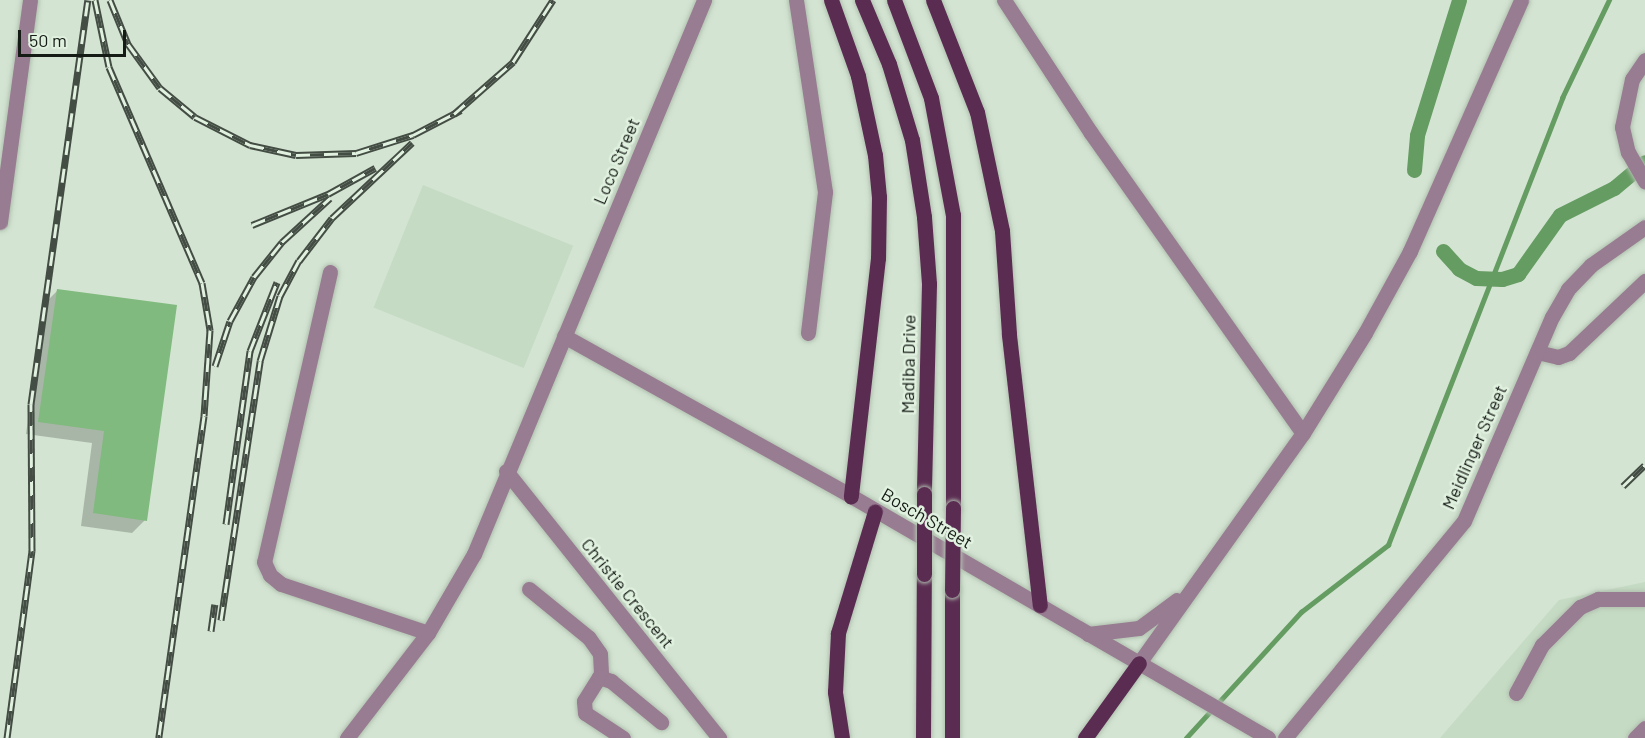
<!DOCTYPE html>
<html>
<head>
<meta charset="utf-8">
<style>
  body { margin:0 }
  #map { position:relative; width:1645px; height:738px; overflow:hidden; background:#d3e4d2; font-family:Barlow,sans-serif }
  div>[style] { position:absolute }
  [style*='--x'] { left:calc(var(--x)*1px); top:calc(var(--y)*1px); width:calc(var(--w)*1px); rotate:calc(var(--a)*1deg) }
  .built>* { inset:0; background:#c5dbc3; transform-origin:0 0 }
  .shadow>* { inset:0; background:#0003 }
  .stream>* { height:4.5px; margin:-2.25px; padding:0 2.25px; transform-origin:2.25px; border-radius:2.25px; background:#659c62 }
  .canal>* { height:15px; margin:-7.5px; padding:0 7.5px; transform-origin:7.5px; border-radius:7.5px; background:#659c62 }
  .building>* { inset:0; background:#81ba7e }
  .roads { filter:drop-shadow(0 0 2px #b1c0b0) drop-shadow(0 0 2px #b1c0b0) }
  .minor>* { height:15px; margin:-7.5px; padding:0 7.5px; transform-origin:7.5px; border-radius:7.5px; background:#987c91 }
  .major>* { height:15px; margin:-7.5px; padding:0 7.5px; transform-origin:7.5px; border-radius:7.5px; background:#5b2c52 }
  .rail>* { height:7px; margin-top:-3.5px; transform-origin:0; background:repeating-linear-gradient(90deg,#e0f1df 0 14px,#444d44 0 28px); box-sizing:border-box; border-block:2px solid #444d44 }
  .bridges { filter:drop-shadow(0 0 2px #b1c0b0) drop-shadow(0 0 2px #b1c0b0) }
  .major-bridge>* { height:15px; margin:-7.5px; padding:0 7.5px; transform-origin:7.5px; border-radius:7.5px; background:#5b2c52 }
  span { translate:-50% -50%; white-space:nowrap; text-align:center; line-height:1.15; -webkit-text-stroke:5px #e0f1df; paint-order:stroke }
  .street-label { font-size:18px; color:#151b15 }
  .scale { position:absolute; left:18px; top:30px; width:108px; height:27px; box-sizing:border-box; border:3px solid #151b15; border-top:0; padding-left:8px; font-size:18px; line-height:21px; white-space:nowrap; color:#151b15; -webkit-text-stroke:4px #e0f1df; paint-order:stroke }
</style>
</head>
<body>
<div id="map">
  <div class="built">
    <i style="left:423px;top:185px;width:162px;height:132px;rotate:22deg"></i>
    <i style="clip-path:polygon(1645px 582px,1645px 738px,1440px 738px,1559px 600px)"></i>
  </div>
  <div class="shadow">
    <i style="clip-path:polygon(57px 291px,145px 520px,132px 533px,81px 526px,92px 443px,26px 434px,44px 304px)"></i>
  </div>
  <div class="stream">
    <i style="--x:1186;--y:738;--w:171;--a:-47.6"></i>
    <i style="--x:1301;--y:612;--w:110;--a:-37.6"></i>
    <i style="--x:1388;--y:545;--w:480;--a:-68.7"></i>
    <i style="--x:1562;--y:98;--w:109;--a:-64.4"></i>
  </div>
  <div class="canal">
    <i style="--x:1414;--y:170;--w:35;--a:-85"></i>
    <i style="--x:1417;--y:135;--w:141;--a:-72.7"></i>
    <i style="--x:1443;--y:251;--w:24;--a:48"></i>
    <i style="--x:1459;--y:269;--w:19;--a:28"></i>
    <i style="--x:1476;--y:278;--w:26;--a:2"></i>
    <i style="--x:1502;--y:279;--w:17;--a:-17"></i>
    <i style="--x:1518;--y:274;--w:72;--a:-54.6"></i>
    <i style="--x:1560;--y:215;--w:60;--a:-26.6"></i>
    <i style="--x:1614;--y:188;--w:40;--a:-40"></i>
  </div>
  <div class="building">
    <i style="clip-path:polygon(57px 289px,177px 305px,147px 521px,93px 513px,104px 431px,38px 422px)"></i>
  </div>
  <div class="roads">
    <div class="minor">
      <i style="--x:796;--y:0;--w:194;--a:81.4"></i>
      <i style="--x:825;--y:192;--w:142;--a:96.9"></i>
      <i style="--x:1004;--y:0;--w:159;--a:56.8"></i>
      <i style="--x:1091;--y:133;--w:367;--a:54.8"></i>
      <i style="--x:1645;--y:60;--w:23;--a:124"></i>
      <i style="--x:1632;--y:79;--w:49;--a:101.8"></i>
      <i style="--x:1622;--y:127;--w:26;--a:77"></i>
      <i style="--x:1628;--y:152;--w:34;--a:60"></i>
      <i style="--x:0;--y:222;--w:224;--a:-82.3"></i>
      <i style="--x:330;--y:272;--w:297;--a:102.8"></i>
      <i style="--x:264;--y:562;--w:14;--a:65"></i>
      <i style="--x:270;--y:575;--w:14;--a:39"></i>
      <i style="--x:281;--y:584;--w:155;--a:18.4"></i>
      <i style="--x:564;--y:336;--w:329;--a:29.1"></i>
      <i style="--x:851;--y:496;--w:482;--a:30.1"></i>
      <i style="--x:1537;--y:352;--w:22;--a:13"></i>
      <i style="--x:1558;--y:357;--w:12;--a:-20"></i>
      <i style="--x:1569;--y:353;--w:105;--a:-43.5"></i>
      <i style="--x:506;--y:471;--w:342;--a:51.4"></i>
      <i style="--x:529;--y:589;--w:77;--a:39.2"></i>
      <i style="--x:589;--y:638;--w:19;--a:55"></i>
      <i style="--x:600;--y:654;--w:22;--a:87"></i>
      <i style="--x:1088;--y:634;--w:51;--a:-6.7"></i>
      <i style="--x:1139;--y:628;--w:47;--a:-36.4"></i>
      <i style="--x:1139;--y:663;--w:282;--a:-54.5"></i>
      <i style="--x:1303;--y:433;--w:118;--a:-58.2"></i>
      <i style="--x:1365;--y:333;--w:94;--a:-61.2"></i>
      <i style="--x:1410;--y:251;--w:274;--a:-66.1"></i>
      <i style="--x:1516;--y:693;--w:55;--a:-61.6"></i>
      <i style="--x:1542;--y:645;--w:54;--a:-45"></i>
      <i style="--x:1580;--y:607;--w:20;--a:-24"></i>
      <i style="--x:1598;--y:599;--w:47;--a:0"></i>
      <i style="--x:347;--y:738;--w:133;--a:-52.4"></i>
      <i style="--x:428;--y:633;--w:91;--a:-59.8"></i>
      <i style="--x:474;--y:554;--w:600;--a:-67.45"></i>
      <i style="--x:623;--y:738;--w:45;--a:-146.7"></i>
      <i style="--x:585;--y:713;--w:12;--a:-95"></i>
      <i style="--x:584;--y:701;--w:28;--a:-58"></i>
      <i style="--x:599;--y:677;--w:13;--a:18"></i>
      <i style="--x:611;--y:681;--w:65;--a:39.4"></i>
      <i style="--x:1285;--y:738;--w:281;--a:-50.5"></i>
      <i style="--x:1464;--y:521;--w:222;--a:-66.7"></i>
      <i style="--x:1552;--y:317;--w:32;--a:-60"></i>
      <i style="--x:1568;--y:289;--w:33;--a:-46"></i>
      <i style="--x:1591;--y:265;--w:66;--a:-35.1"></i>
      <i style="--x:1635;--y:738;--w:14;--a:-45"></i>
    </div>
    <div class="major">
      <i style="--x:831;--y:0;--w:81;--a:70.4"></i>
      <i style="--x:858;--y:76;--w:81;--a:77.9"></i>
      <i style="--x:875;--y:155;--w:42;--a:84.6"></i>
      <i style="--x:879;--y:197;--w:61;--a:90.9"></i>
      <i style="--x:878;--y:258;--w:240;--a:96.5"></i>
      <i style="--x:862;--y:0;--w:69;--a:67.1"></i>
      <i style="--x:889;--y:64;--w:79;--a:73.2"></i>
      <i style="--x:912;--y:140;--w:78;--a:81.1"></i>
      <i style="--x:924;--y:217;--w:67;--a:85.7"></i>
      <i style="--x:929;--y:284;--w:210;--a:91.4"></i>
      <i style="--x:894;--y:0;--w:105;--a:69.3"></i>
      <i style="--x:931;--y:98;--w:119;--a:79.4"></i>
      <i style="--x:953;--y:215;--w:293;--a:90"></i>
      <i style="--x:933;--y:0;--w:120;--a:68.6"></i>
      <i style="--x:977;--y:112;--w:122;--a:78.1"></i>
      <i style="--x:1002;--y:231;--w:104;--a:86.1"></i>
      <i style="--x:1009;--y:335;--w:272;--a:83.5"></i>
      <i style="--x:842;--y:738;--w:47;--a:-98.7"></i>
      <i style="--x:835;--y:692;--w:59;--a:-87.1"></i>
      <i style="--x:838;--y:633;--w:127;--a:-73.1"></i>
      <i style="--x:923;--y:738;--w:164;--a:-89.7"></i>
      <i style="--x:952;--y:738;--w:148;--a:-90"></i>
      <i style="--x:1085;--y:738;--w:92;--a:-54.2"></i>
    </div>
  </div>
  <div class="rail">
    <i style="--x:95;--y:0;--w:68;--a:78.2"></i>
    <i style="--x:109;--y:67;--w:235;--a:66.7"></i>
    <i style="--x:202;--y:283;--w:48;--a:80.3"></i>
    <i style="--x:210;--y:330;--w:86;--a:94"></i>
    <i style="--x:204;--y:416;--w:325;--a:98"></i>
    <i style="--x:110;--y:0;--w:48;--a:67.8"></i>
    <i style="--x:128;--y:44;--w:54;--a:54"></i>
    <i style="--x:160;--y:88;--w:45;--a:39.6"></i>
    <i style="--x:195;--y:117;--w:62;--a:27"></i>
    <i style="--x:250;--y:145;--w:47;--a:12.3"></i>
    <i style="--x:296;--y:155;--w:60;--a:-1.9"></i>
    <i style="--x:356;--y:153;--w:60;--a:-17.5"></i>
    <i style="--x:413;--y:135;--w:54;--a:-27.5"></i>
    <i style="--x:454;--y:114;--w:79;--a:-41.4"></i>
    <i style="--x:513;--y:62;--w:74;--a:-57.2"></i>
    <i style="--x:252;--y:225;--w:82;--a:-22.2"></i>
    <i style="--x:328;--y:194;--w:54;--a:-29"></i>
    <i style="--x:215;--y:366;--w:47;--a:-71.6"></i>
    <i style="--x:230;--y:321;--w:50;--a:-61.4"></i>
    <i style="--x:254;--y:277;--w:45;--a:-51.3"></i>
    <i style="--x:282;--y:242;--w:65;--a:-42.5"></i>
    <i style="--x:1623;--y:486;--w:30;--a:-44"></i>
    <i style="--x:226;--y:524;--w:175;--a:-82.1"></i>
    <i style="--x:250;--y:351;--w:74;--a:-68.6"></i>
    <i style="--x:221;--y:620;--w:262;--a:-81.4"></i>
    <i style="--x:260;--y:361;--w:68;--a:-72.9"></i>
    <i style="--x:280;--y:296;--w:40;--a:-62"></i>
    <i style="--x:299;--y:261;--w:54;--a:-52.5"></i>
    <i style="--x:332;--y:218;--w:110;--a:-43.2"></i>
    <i style="--x:211;--y:631;--w:27;--a:-82"></i>
    <i style="--x:7;--y:738;--w:189;--a:-82.4"></i>
    <i style="--x:32;--y:551;--w:147;--a:-90.4"></i>
    <i style="--x:31;--y:404;--w:408;--a:-82"></i>
  </div>
  <div class="bridges">
    <div class="major-bridge">
      <i style="--x:924;--y:574;--w:80;--a:-90"></i>
      <i style="--x:952;--y:590;--w:82;--a:-89.3"></i>
    </div>
  </div>
  <div class="street-label">
    <span style="left:616px;top:161px;rotate:-67deg">Loco Street</span>
    <span style="left:908px;top:364px;rotate:-89deg">Madiba Drive</span>
    <span style="left:1474px;top:447px;rotate:-66deg">Meidlinger Street</span>
    <span style="left:927px;top:518px;rotate:30deg">Bosch Street</span>
    <span style="left:628px;top:593px;rotate:51deg">Christie Crescent</span>
  </div>
  <div class="scale">50 m</div>
</div>
</body>
</html>
